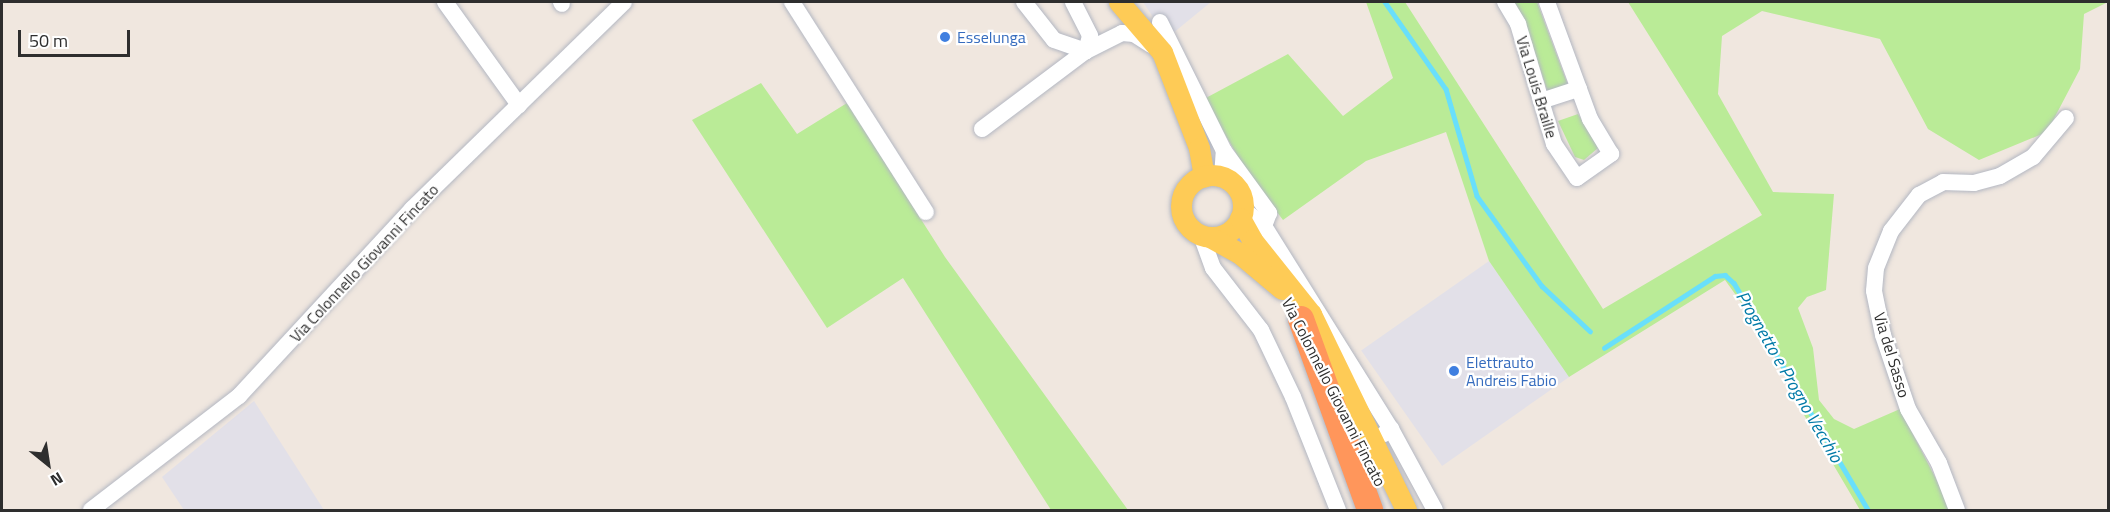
<!DOCTYPE html>
<html>
<head>
<meta charset="utf-8">
<style>
  body { margin:0 }
  #map { position:relative; width:2110px; height:512px; overflow:hidden; background:#f0e7df; font-family:"Titillium Web",sans-serif }
  div>[style] { position:absolute }
  [style*='--x'] { left:calc(var(--x)*1px); top:calc(var(--y)*1px); width:calc(var(--w)*1px); rotate:calc(var(--a)*1deg) }
  .industrial>* { inset:0; background:#e2e0e8; transform-origin:0 0 }
  .green>* { inset:0; background:#baeb97 }
  .stream>* { height:4.5px; margin:-2.25px; padding:0 2.25px; transform-origin:2.25px; border-radius:2.25px; background:#69dffb }
  .roads { filter:drop-shadow(0 0 2px #b3b7c2) drop-shadow(0 0 2px #b3b7c2) }
  .minor>* { height:16px; margin:-8px; padding:0 8px; transform-origin:8px; border-radius:8px; background:#fff }
  .major>* { height:21px; margin:-10.5px; padding:0 10.5px; transform-origin:10.5px; border-radius:10.5px; background:#fecb56 }
  .major>.ring { margin:-10.5px; padding:0; box-sizing:content-box; background:none; border:21px solid #fecb56; border-radius:50% }
  .highway>* { height:26px; margin:-13px; padding:0 13px; transform-origin:13px; border-radius:13px; background:#ff965b }
  .dots>* { width:16px; height:16px; translate:-50% -50%; box-sizing:border-box; border:3px solid #fff; border-radius:50% }
  span { translate:-50% -50%; white-space:nowrap; text-align:center; line-height:1.15; -webkit-text-stroke:4.5px #fff; paint-order:stroke }
  .shop-label { font-size:16px; color:#366cbe }
  .left { translate:0 -50%; text-align:left }
  .street-label { font-size:16px; color:#2e2e2e }
  .water-label { font-size:18px; color:#017aa7; font-style:italic }
  .frame { position:absolute; inset:0; border:3px solid #2e2e2e; pointer-events:none }
  .north { position:absolute; left:18px; top:434px; width:60px; height:60px; -webkit-text-stroke:4px #fff; paint-order:stroke; rotate:150deg; font-size:16px; font-weight:700; line-height:24px; text-align:center; color:#2e2e2e }
  .north::after { content:''; display:block; margin:auto; width:21px; height:27px; background:#2e2e2e; clip-path:polygon(50% 0,100% 100%,50% 72%,0 100%) }
  .scale { position:absolute; left:18px; top:30px; width:112px; height:27px; box-sizing:border-box; border:3px solid #2e2e2e; border-top:0; padding-left:8px; font-size:18px; line-height:21px; white-space:nowrap; color:#2e2e2e; -webkit-text-stroke:4px #fff; paint-order:stroke }
</style>
</head>
<body>
<div id="map">
  <div class="industrial">
    <i style="clip-path:polygon(1143px 2px,1211px 2px,1167px 38px)"></i>
    <i style="left:1489px;top:261px;width:141px;height:156px;rotate:55deg"></i>
    <i style="clip-path:polygon(254px 401px,324px 510px,184px 510px,162px 477px)"></i>
  </div>
  <div class="green">
    <i style="clip-path:polygon(1366px 2px,1405px 2px,1603px 309px,1762px 215px,1628px 2px,2108px 2px,2084px 14px,2080px 69px,2047px 132px,1979px 160px,1928px 129px,1880px 39px,1762px 11px,1722px 36px,1718px 94px,1773px 192px,1834px 194px,1826px 290px,1807px 297px,1798px 308px,1813px 348px,1819px 400px,1834px 419px,1854px 429px,1900px 409px,1952px 510px,1860px 510px,1797px 403px,1768px 340px,1725px 280px,1569px 377px,1489px 261px,1446px 132px,1366px 161px,1283px 220px,1249px 175px,1204px 99px,1288px 54px,1343px 116px,1393px 78px)"></i>
    <i style="clip-path:polygon(1511px 2px,1537px 2px,1569px 88px,1548px 93px,1525px 23px)"></i>
    <i style="clip-path:polygon(761px 83px,797px 134px,847px 103px,945px 257px,1128px 510px,1051px 510px,903px 278px,827px 328px,692px 120px)"></i>
    <i style="clip-path:polygon(1578px 114px,1598px 148px,1584px 160px,1575px 157px,1558px 121px)"></i>
  </div>
  <div class="stream">
    <i style="--x:1385;--y:2;--w:106;--a:55"></i>
    <i style="--x:1446;--y:89;--w:111;--a:73.8"></i>
    <i style="--x:1477;--y:196;--w:111;--a:54.2"></i>
    <i style="--x:1542;--y:286;--w:66;--a:43.2"></i>
    <i style="--x:1604;--y:348;--w:132;--a:-33"></i>
    <i style="--x:1715;--y:276;--w:10;--a:-6"></i>
    <i style="--x:1725;--y:275;--w:12;--a:42"></i>
    <i style="--x:1734;--y:283;--w:264;--a:59.4"></i>
  </div>
  <div class="roads">
    <div class="minor">
      <i style="--x:445;--y:2;--w:127;--a:54.3"></i>
      <i style="--x:561;--y:2;--w:2;--a:63"></i>
      <i style="--x:792;--y:2;--w:249;--a:57.5"></i>
      <i style="--x:1024;--y:2;--w:48;--a:51.7"></i>
      <i style="--x:1054;--y:40;--w:34;--a:19"></i>
      <i style="--x:1073;--y:2;--w:38;--a:63"></i>
      <i style="--x:1090;--y:36;--w:16;--a:105"></i>
      <i style="--x:1505;--y:2;--w:26;--a:59"></i>
      <i style="--x:1518;--y:24;--w:125;--a:73.3"></i>
      <i style="--x:1554;--y:144;--w:41;--a:55.9"></i>
      <i style="--x:1577;--y:178;--w:42;--a:-35.2"></i>
      <i style="--x:1611;--y:154;--w:41;--a:-121"></i>
      <i style="--x:1590;--y:119;--w:125;--a:-110.2"></i>
      <i style="--x:1160;--y:22;--w:144;--a:63.6"></i>
      <i style="--x:1224;--y:151;--w:77;--a:54"></i>
      <i style="--x:1269;--y:213;--w:14;--a:111"></i>
      <i style="--x:1541;--y:101;--w:40;--a:-18"></i>
      <i style="--x:982;--y:129;--w:130;--a:-36.9"></i>
      <i style="--x:1086;--y:51;--w:40;--a:-26.6"></i>
      <i style="--x:1122;--y:33;--w:12;--a:5"></i>
      <i style="--x:1134;--y:34;--w:20;--a:33"></i>
      <i style="--x:1222;--y:177;--w:26;--a:-86"></i>
      <i style="--x:1243;--y:209;--w:27;--a:39"></i>
      <i style="--x:1264;--y:226;--w:239;--a:58"></i>
      <i style="--x:1201;--y:235;--w:35;--a:70"></i>
      <i style="--x:1213;--y:268;--w:78;--a:52.3"></i>
      <i style="--x:1261;--y:330;--w:74;--a:64.5"></i>
      <i style="--x:1293;--y:397;--w:122;--a:68.3"></i>
      <i style="--x:1384;--y:434;--w:9;--a:-36"></i>
      <i style="--x:1391;--y:429;--w:92;--a:61.5"></i>
      <i style="--x:91;--y:510;--w:187;--a:-37.6"></i>
      <i style="--x:239;--y:396;--w:255;--a:-47.2"></i>
      <i style="--x:412;--y:209;--w:296;--a:-44.3"></i>
      <i style="--x:1957;--y:510;--w:50;--a:-111"></i>
      <i style="--x:1939;--y:463;--w:62;--a:-119.9"></i>
      <i style="--x:1908;--y:409;--w:78;--a:-108.7"></i>
      <i style="--x:1883;--y:335;--w:45;--a:-101.6"></i>
      <i style="--x:1874;--y:291;--w:23;--a:-85"></i>
      <i style="--x:1876;--y:268;--w:40;--a:-68"></i>
      <i style="--x:1891;--y:231;--w:46;--a:-52.1"></i>
      <i style="--x:1919;--y:195;--w:27;--a:-28"></i>
      <i style="--x:1943;--y:182;--w:31;--a:2"></i>
      <i style="--x:1974;--y:183;--w:27;--a:-15"></i>
      <i style="--x:2000;--y:176;--w:38;--a:-30"></i>
      <i style="--x:2033;--y:157;--w:51;--a:-49.8"></i>
    </div>
    <div class="major">
      <i style="--x:1119;--y:2;--w:66;--a:49.3"></i>
      <i style="--x:1162;--y:52;--w:103;--a:68.9"></i>
      <i style="--x:1199;--y:148;--w:29;--a:80"></i>
      <i class="ring" style="left:1181px;top:175px;width:41px;height:41px"></i>
      <i style="--x:1240;--y:218;--w:25;--a:61"></i>
      <i style="--x:1252;--y:240;--w:95;--a:51.4"></i>
      <i style="--x:1311;--y:314;--w:218;--a:64.1"></i>
      <i style="--x:1210;--y:237;--w:33;--a:29"></i>
      <i style="--x:1239;--y:253;--w:56;--a:39.9"></i>
    </div>
    <div class="highway">
      <i style="--x:1301;--y:319;--w:203;--a:70.1"></i>
    </div>
  </div>
  <div class="dots">
    <i style="left:945px;top:37px;background:#3f7fe0"></i>
    <i style="left:1454px;top:371px;background:#3f7fe0"></i>
  </div>
  <div class="shop-label">
    <span class="left" style="left:957px;top:37px">Esselunga</span>
    <span class="left" style="left:1466px;top:371px">Elettrauto<br>Andreis Fabio</span>
  </div>
  <div class="street-label">
    <span style="left:1537px;top:87px;rotate:73deg">Via Louis Braille</span>
    <span style="left:364px;top:263px;rotate:-47deg">Via Colonnello Giovanni Fincato</span>
    <span style="left:1892px;top:355px;rotate:73deg">Via del Sasso</span>
    <span style="left:1334px;top:392px;rotate:63deg">Via Colonnello Giovanni Fincato</span>
  </div>
  <div class="water-label">
    <span style="left:1789px;top:377px;rotate:60deg">Prognetto e Progno Vecchio</span>
  </div>
  <div class="frame"></div>
  <div class="north">N</div>
  <div class="scale">50 m</div>
</div>
</body>
</html>
